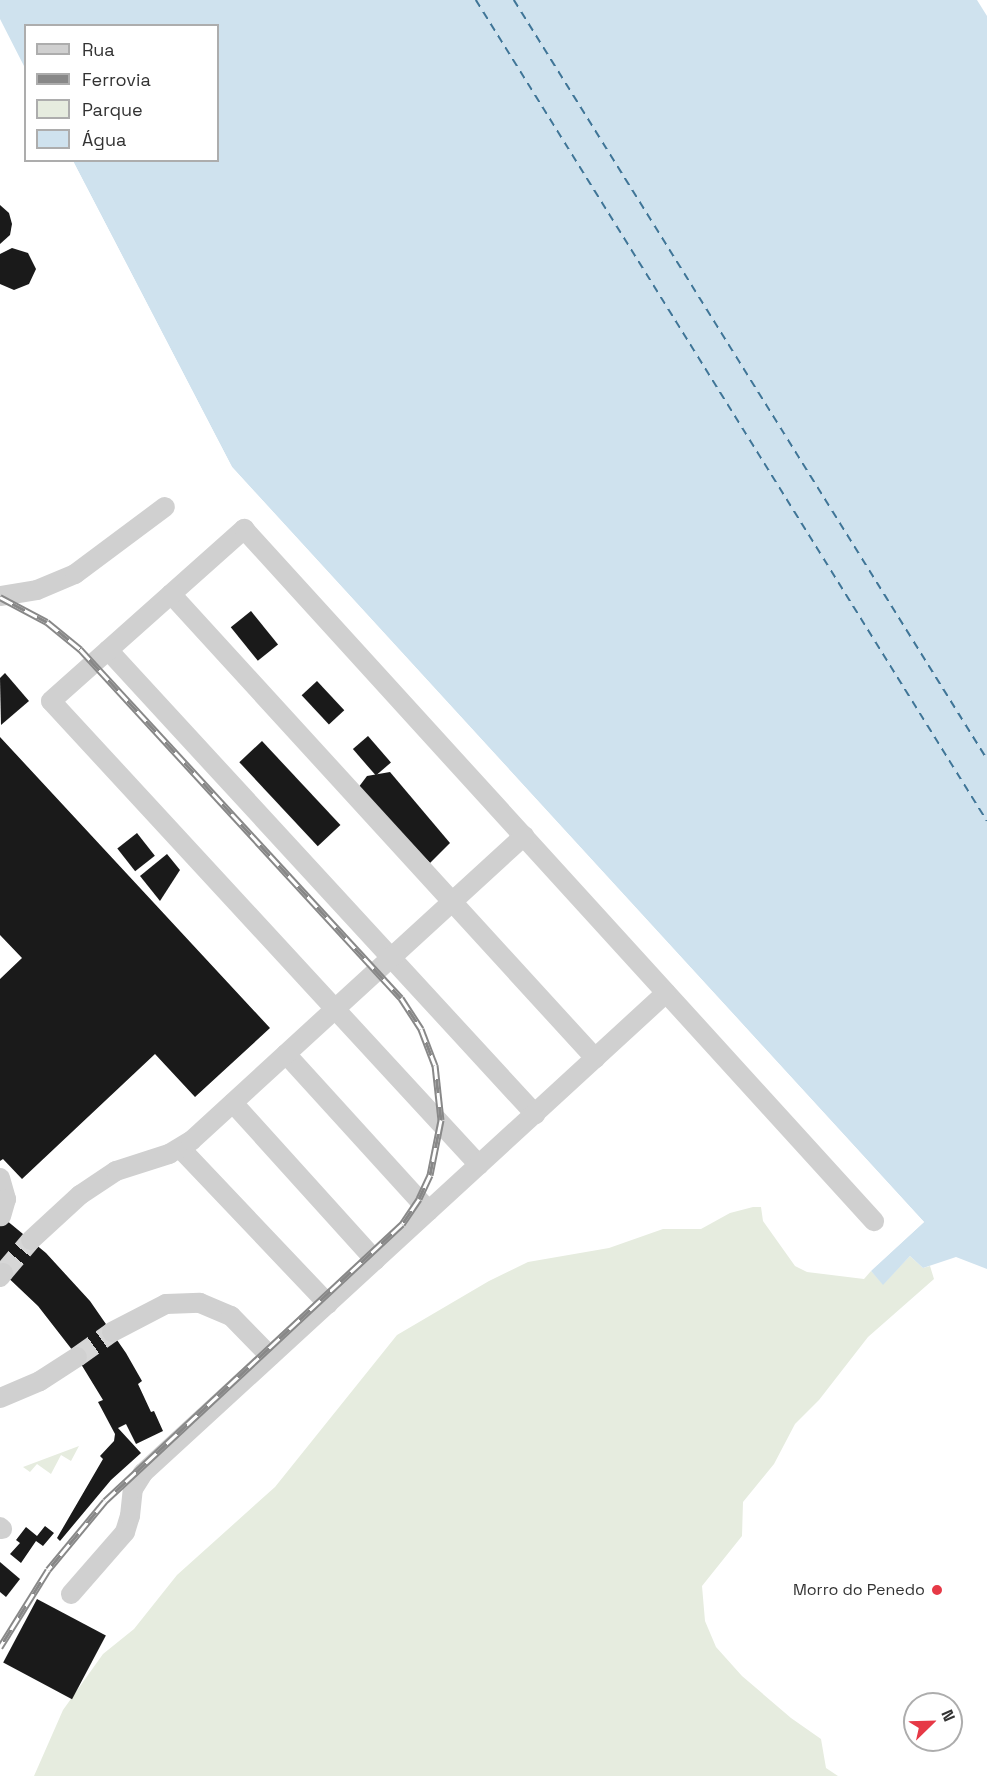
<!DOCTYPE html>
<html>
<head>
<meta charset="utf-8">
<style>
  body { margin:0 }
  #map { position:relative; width:987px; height:1776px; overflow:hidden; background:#fff; font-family:"Space Grotesk",sans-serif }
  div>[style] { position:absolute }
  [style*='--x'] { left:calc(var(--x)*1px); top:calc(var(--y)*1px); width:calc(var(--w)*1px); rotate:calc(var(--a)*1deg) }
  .green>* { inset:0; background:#e6ecdf }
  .water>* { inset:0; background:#cfe2ee }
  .pier>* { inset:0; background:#fff }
  .ferry>* { height:1.5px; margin-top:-0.75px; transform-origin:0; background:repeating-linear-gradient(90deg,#3f7597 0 8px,transparent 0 14px) }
  .building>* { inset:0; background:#1a1a1a; transform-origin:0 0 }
  .minor-tunnel>* { height:20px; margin-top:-10px; transform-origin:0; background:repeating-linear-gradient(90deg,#d6d6d6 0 20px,transparent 0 30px) }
  .minor>* { height:20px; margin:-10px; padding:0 10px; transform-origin:10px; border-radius:10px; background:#d0d0d0 }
  .rail>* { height:7px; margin-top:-3.5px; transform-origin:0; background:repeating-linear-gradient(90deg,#fff 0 14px,#888 0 28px); box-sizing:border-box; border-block:2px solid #888 }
  .dots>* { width:16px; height:16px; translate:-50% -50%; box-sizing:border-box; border:3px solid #fff; border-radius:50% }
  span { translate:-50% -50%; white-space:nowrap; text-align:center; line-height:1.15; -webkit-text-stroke:6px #fff; paint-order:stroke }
  .poi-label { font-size:16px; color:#333 }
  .right { translate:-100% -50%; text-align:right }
  .legend { position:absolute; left:24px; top:24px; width:195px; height:138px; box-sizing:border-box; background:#fff; border:2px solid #adadad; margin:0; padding:8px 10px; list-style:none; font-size:18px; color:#333 }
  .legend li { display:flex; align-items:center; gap:12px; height:30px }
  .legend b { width:30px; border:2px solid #adadad }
  .north { position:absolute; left:903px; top:1692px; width:60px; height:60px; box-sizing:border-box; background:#fff; border:2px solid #adadad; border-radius:50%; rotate:67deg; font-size:16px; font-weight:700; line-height:24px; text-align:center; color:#333 }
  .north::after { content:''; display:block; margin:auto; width:21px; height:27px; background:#e63946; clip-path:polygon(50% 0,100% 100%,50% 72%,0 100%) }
</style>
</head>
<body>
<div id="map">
  <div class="green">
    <i style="clip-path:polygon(753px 1207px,761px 1207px,763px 1221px,795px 1266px,807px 1272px,864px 1279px,871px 1271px,883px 1284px,910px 1256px,923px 1268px,930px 1266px,934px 1279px,868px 1337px,819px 1400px,795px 1424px,774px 1464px,743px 1502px,742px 1536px,702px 1586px,705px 1621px,716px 1647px,742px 1676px,791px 1718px,821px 1739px,826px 1768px,838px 1776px,34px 1776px,63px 1710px,103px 1654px,134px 1629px,177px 1575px,275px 1487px,397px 1335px,489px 1281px,528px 1262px,609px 1248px,663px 1229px,701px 1229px,730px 1213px)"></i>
    <i style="clip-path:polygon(79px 1446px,71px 1461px,61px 1455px,51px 1474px,37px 1464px,30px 1472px,23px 1467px)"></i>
  </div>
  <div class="water">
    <i style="clip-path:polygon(0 0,977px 0,987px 16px,987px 1269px,956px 1257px,923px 1268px,910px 1256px,883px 1285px,871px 1271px,924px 1222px,232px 467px,73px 161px,218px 160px,218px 26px,26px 26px,25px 68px,0 19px)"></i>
  </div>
  <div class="pier">
    <i style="clip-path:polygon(70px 160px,73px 161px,232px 467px,924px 1222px,877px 1265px,875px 1263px,920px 1222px,229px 469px)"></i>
  </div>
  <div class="ferry">
    <i style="--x:476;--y:0;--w:967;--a:58.1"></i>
    <i style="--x:514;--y:0;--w:894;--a:58.07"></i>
  </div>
  <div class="building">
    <i style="clip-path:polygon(0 205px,9px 213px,12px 224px,10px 235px,0 244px)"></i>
    <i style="clip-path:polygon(12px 248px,28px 253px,36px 269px,29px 284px,14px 290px,0 284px,0 254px)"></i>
    <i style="left:251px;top:611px;width:43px;height:26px;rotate:51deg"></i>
    <i style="clip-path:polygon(5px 673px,29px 701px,1px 725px,0 678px)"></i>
    <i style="left:317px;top:681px;width:40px;height:21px;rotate:47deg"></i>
    <i style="left:368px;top:736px;width:35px;height:20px;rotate:49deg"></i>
    <i style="clip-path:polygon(0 737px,270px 1028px,195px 1097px,155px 1054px,22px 1179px,3px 1159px,0 1161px,0 979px,22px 958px,0 935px)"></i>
    <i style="left:262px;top:741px;width:115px;height:31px;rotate:47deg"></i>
    <i style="clip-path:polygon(390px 772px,450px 843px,430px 863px,358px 788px,367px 776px)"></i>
    <i style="left:137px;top:833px;width:29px;height:25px;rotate:52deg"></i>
    <i style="clip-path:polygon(167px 854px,180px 870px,160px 901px,140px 876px)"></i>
    <i style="clip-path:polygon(0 1215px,46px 1253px,90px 1301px,126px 1353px,142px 1381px,138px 1384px,151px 1412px,154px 1411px,163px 1431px,136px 1444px,126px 1424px,118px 1428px,141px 1453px,111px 1480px,60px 1541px,57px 1538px,103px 1459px,100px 1456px,114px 1441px,115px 1434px,98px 1402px,103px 1400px,73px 1351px,38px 1306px,0 1270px)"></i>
    <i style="clip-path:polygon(45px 1526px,54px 1533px,43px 1546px,36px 1541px,21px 1563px,10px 1554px,20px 1543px,16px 1540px,26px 1527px,37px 1536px)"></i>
    <i style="clip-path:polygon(0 1562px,20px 1579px,6px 1597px,0 1592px)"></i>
    <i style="left:37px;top:1599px;width:78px;height:72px;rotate:28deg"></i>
  </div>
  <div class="minor-tunnel">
    <i style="--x:3;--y:1273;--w:43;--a:-49.7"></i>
    <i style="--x:77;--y:1357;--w:43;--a:-35.5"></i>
  </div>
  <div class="minor">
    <i style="--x:171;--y:594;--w:629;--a:47.58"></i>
    <i style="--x:0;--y:596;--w:37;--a:-9"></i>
    <i style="--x:37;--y:590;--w:41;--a:-22.8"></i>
    <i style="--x:75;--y:574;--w:112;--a:-36.7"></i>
    <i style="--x:108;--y:650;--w:631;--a:47.38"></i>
    <i style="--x:286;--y:1054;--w:212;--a:47.7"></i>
    <i style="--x:233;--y:1103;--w:212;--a:47.9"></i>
    <i style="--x:180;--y:1148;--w:215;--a:46.5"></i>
    <i style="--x:479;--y:1165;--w:631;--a:-132.69"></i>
    <i style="--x:51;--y:701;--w:259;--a:-41.7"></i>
    <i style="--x:244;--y:529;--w:936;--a:47.69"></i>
    <i style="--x:0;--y:1178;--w:22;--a:74"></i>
    <i style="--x:6;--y:1199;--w:18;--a:106"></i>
    <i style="--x:31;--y:1240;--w:67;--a:-42.6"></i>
    <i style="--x:80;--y:1195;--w:43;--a:-33.7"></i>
    <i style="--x:116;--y:1171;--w:56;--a:-17.8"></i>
    <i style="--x:169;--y:1154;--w:26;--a:-31"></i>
    <i style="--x:191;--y:1141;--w:452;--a:-42.5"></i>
    <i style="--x:0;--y:1277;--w:5;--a:-53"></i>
    <i style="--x:112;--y:1332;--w:61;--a:-27.4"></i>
    <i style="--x:166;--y:1304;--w:34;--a:-2"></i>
    <i style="--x:200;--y:1303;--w:34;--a:23"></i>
    <i style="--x:231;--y:1316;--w:56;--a:45.7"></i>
    <i style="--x:0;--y:1398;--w:43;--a:-23"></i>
    <i style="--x:40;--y:1381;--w:44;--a:-33"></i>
    <i style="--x:0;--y:1527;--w:3;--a:45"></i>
    <i style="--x:71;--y:1594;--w:82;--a:-48.9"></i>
    <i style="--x:125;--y:1532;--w:17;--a:-73"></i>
    <i style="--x:130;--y:1516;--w:27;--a:-84"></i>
    <i style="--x:133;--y:1489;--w:19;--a:-58"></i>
    <i style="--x:143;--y:1473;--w:710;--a:-42.55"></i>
  </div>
  <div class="rail">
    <i style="--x:0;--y:597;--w:53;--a:28"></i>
    <i style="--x:47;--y:622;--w:43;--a:39.3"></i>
    <i style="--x:80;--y:649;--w:474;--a:47.4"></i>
    <i style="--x:401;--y:998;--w:37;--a:57"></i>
    <i style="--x:421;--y:1029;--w:39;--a:69"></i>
    <i style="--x:435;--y:1065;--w:55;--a:83.8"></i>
    <i style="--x:441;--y:1120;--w:56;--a:101.3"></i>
    <i style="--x:430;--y:1175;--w:26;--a:115"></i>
    <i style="--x:419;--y:1199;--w:30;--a:124"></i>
    <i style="--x:402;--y:1224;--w:406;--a:137"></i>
    <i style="--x:105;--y:1501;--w:89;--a:129.6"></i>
    <i style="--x:48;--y:1570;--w:91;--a:121.9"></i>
  </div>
  <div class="dots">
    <i style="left:937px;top:1590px;background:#e63946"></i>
  </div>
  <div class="poi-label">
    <span class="right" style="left:925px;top:1590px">Morro do Penedo</span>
  </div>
  <ul class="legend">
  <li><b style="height:8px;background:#d0d0d0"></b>Rua</li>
  <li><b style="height:8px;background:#888"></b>Ferrovia</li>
  <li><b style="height:16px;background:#e6ecdf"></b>Parque</li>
  <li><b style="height:16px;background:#cfe2ee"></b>Água</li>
  </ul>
  <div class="north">N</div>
</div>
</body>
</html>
